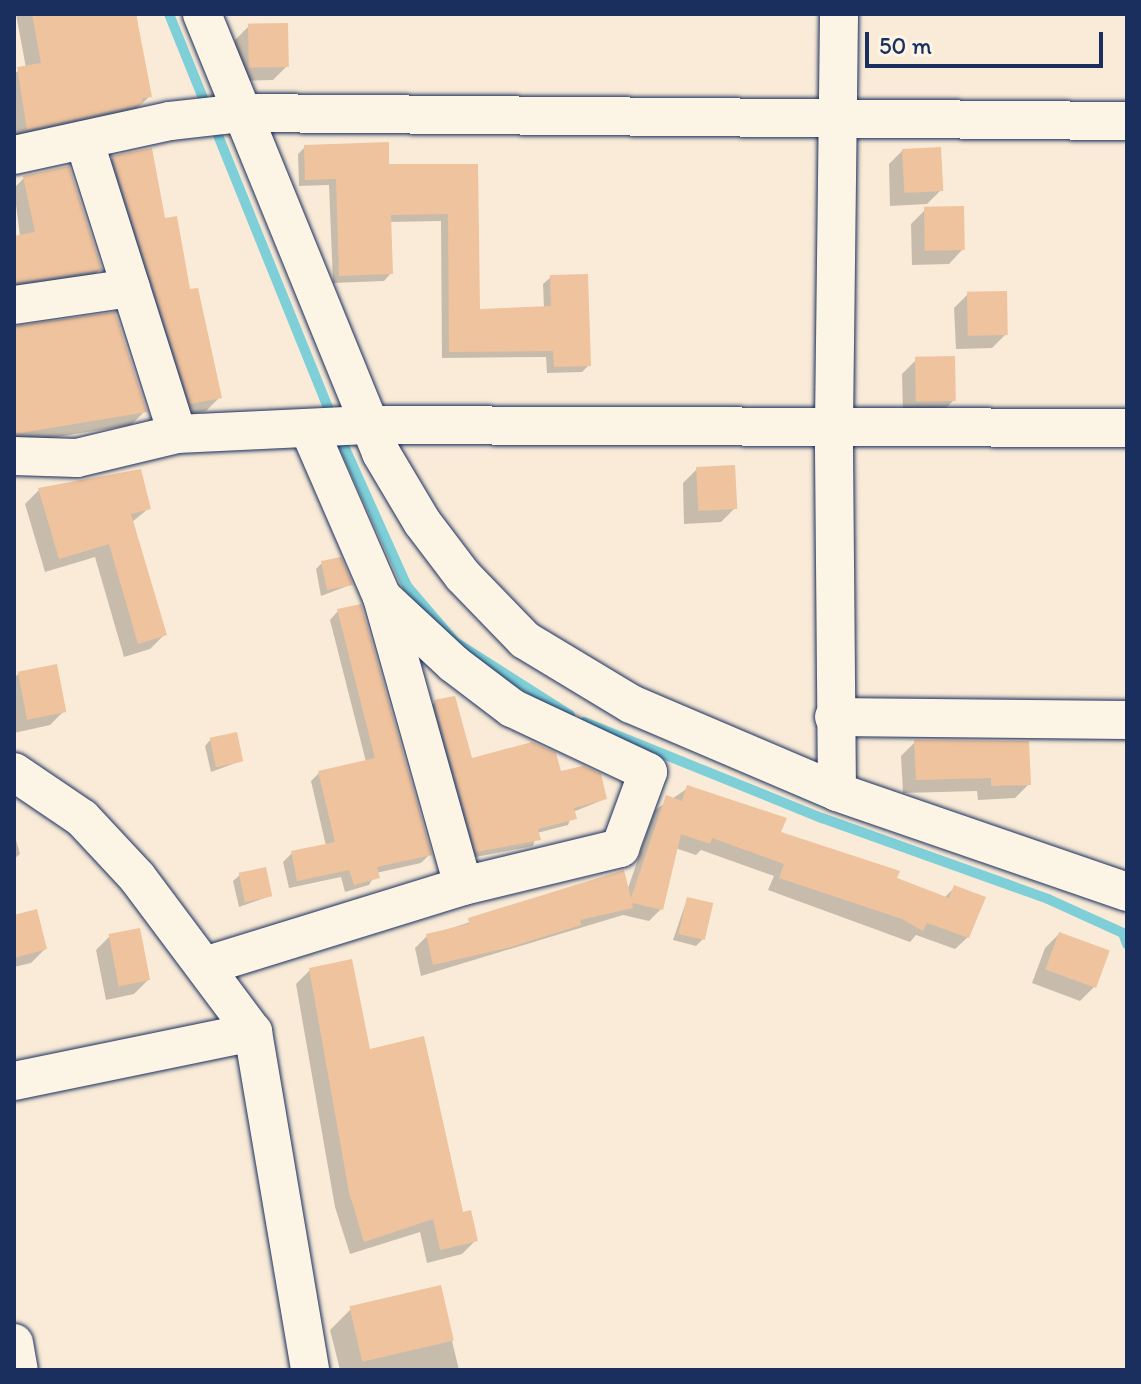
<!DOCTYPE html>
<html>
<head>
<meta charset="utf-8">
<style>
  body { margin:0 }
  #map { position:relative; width:1141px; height:1384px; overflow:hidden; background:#f9ebd7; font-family:Itim,sans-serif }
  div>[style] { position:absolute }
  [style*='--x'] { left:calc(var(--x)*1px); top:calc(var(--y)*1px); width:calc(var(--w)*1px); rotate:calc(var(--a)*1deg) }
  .shadow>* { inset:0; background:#0003 }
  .stream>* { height:10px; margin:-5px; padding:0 5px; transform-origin:5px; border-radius:5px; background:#7ecfd7 }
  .building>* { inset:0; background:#efc39e; transform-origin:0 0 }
  .roads { filter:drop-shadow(0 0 2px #1b2f5e) drop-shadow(0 0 2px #1b2f5e) }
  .minor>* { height:38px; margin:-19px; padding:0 19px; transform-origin:19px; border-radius:19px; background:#fcf5e5 }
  span { translate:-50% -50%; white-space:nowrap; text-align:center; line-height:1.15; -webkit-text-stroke:7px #fcf5e5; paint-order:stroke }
  .frame { position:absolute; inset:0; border:16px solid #1b2f5e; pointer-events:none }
  .scale { position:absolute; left:865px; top:32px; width:238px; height:36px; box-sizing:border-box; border:4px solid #1b2f5e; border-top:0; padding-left:10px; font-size:24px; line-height:28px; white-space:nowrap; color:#1b2f5e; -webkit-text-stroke:6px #fcf5e5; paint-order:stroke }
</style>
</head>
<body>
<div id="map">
  <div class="shadow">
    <i style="clip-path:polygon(16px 14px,136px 14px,150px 96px,135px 110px,14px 142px,14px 73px,26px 68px)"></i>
    <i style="clip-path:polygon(249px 26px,287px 66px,273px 80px,236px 81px,235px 40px)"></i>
    <i style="clip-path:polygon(305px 147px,387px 166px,477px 166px,478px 311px,544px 309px,543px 284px,551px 277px,589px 365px,582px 372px,547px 373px,546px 357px,442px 358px,441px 221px,389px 222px,391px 273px,384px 281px,333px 283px,329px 185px,299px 186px,298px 154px)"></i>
    <i style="clip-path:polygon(903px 150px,941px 190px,927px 204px,890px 206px,889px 164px)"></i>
    <i style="clip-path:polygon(113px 158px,163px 221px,220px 397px,206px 411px,177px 417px,99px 172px)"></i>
    <i style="clip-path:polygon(24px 178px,100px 269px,86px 283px,14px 294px,14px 238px,20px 237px,14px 188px)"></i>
    <i style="clip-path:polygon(925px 210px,963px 249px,949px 264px,912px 265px,911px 224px)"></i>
    <i style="clip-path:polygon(968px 294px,1006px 334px,992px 348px,956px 349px,954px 308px)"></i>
    <i style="clip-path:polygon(14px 333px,145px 411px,131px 425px,14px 444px)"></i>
    <i style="clip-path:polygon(916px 360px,954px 400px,940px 414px,903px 415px,902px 374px)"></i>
    <i style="clip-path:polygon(697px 469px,735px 508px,721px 522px,684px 524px,683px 483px)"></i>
    <i style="clip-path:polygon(39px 490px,149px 508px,131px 523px,164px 635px,150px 649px,124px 657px,95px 557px,45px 572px,25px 504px)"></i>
    <i style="clip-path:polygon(322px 563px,350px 585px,321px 596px,316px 569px)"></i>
    <i style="clip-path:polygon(338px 611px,429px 855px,421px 863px,376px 873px,369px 885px,345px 892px,341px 877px,289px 888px,283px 862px,292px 853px,326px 846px,311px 781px,319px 773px,366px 762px,330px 620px)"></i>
    <i style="clip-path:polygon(19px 673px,64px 711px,50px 725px,14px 733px,14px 678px)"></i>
    <i style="clip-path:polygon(435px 702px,470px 761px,560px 774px,605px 799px,573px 812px,568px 825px,537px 833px,533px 846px,470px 858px,428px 709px)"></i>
    <i style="clip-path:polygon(211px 739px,241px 761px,211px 772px,205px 746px)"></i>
    <i style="clip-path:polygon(915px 742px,1029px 784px,1015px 798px,978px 800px,977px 791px,903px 793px,901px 756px)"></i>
    <i style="clip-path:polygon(688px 788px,778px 833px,944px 898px,954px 888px,968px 937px,955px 949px,916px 935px,910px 942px,768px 890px,774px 876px,701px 850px,696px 855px,675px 848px,661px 909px,649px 921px,623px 915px,421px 976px,415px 948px,427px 936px,623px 873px,627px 891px,655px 810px)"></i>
    <i style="clip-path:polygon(14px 833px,20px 854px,14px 859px)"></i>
    <i style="clip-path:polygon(240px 875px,270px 896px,239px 907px,233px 881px)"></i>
    <i style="clip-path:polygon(687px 899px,703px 939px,696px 946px,673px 940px)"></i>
    <i style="clip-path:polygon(14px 917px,45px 949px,31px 963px,14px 967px)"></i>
    <i style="clip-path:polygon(1059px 934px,1094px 987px,1080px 1001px,1032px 983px,1045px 948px)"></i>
    <i style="clip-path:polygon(110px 936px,148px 980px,134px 994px,106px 1000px,96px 950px)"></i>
    <i style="clip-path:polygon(310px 970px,368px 1051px,476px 1240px,462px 1254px,427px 1263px,420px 1232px,350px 1254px,335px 1207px,296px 984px)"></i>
    <i style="clip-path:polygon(439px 1287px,459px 1370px,340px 1370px,330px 1330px,351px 1309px)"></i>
  </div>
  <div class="stream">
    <i style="--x:169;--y:14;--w:101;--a:68"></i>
    <i style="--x:213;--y:123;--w:320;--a:68"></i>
    <i style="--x:339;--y:435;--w:166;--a:65.8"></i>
    <i style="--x:407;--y:586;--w:74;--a:49.4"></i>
    <i style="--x:455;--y:642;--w:136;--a:32.4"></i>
    <i style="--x:584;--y:722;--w:257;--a:22"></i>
    <i style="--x:822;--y:818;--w:240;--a:19.7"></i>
    <i style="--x:1048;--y:899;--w:82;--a:24.4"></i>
    <i style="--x:1123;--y:933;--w:12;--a:70"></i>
  </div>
  <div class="building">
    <i style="clip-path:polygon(32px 14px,136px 14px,152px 97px,142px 98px,143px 104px,27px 130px,17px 67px,41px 63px)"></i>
    <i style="left:288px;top:23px;width:44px;height:40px;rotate:89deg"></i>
    <i style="clip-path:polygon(389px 142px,389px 164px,478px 164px,480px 309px,551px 306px,550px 275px,588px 274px,591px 366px,554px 367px,553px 351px,449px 352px,448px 214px,391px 215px,393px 274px,339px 276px,336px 179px,305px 180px,304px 145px)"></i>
    <i style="left:941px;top:147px;width:44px;height:39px;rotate:87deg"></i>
    <i style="clip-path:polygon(152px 148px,165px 218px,177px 216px,190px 289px,198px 288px,222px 398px,190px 404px,112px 156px)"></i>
    <i style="clip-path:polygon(69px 166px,102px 270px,14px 283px,14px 236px,35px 232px,23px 176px)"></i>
    <i style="left:964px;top:206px;width:44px;height:40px;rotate:89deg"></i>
    <i style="left:1007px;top:291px;width:44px;height:40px;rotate:89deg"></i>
    <i style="clip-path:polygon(115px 312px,147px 412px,14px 434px,14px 326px)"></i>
    <i style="left:955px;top:356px;width:45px;height:40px;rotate:89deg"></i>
    <i style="left:735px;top:465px;width:44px;height:39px;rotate:87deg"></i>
    <i style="clip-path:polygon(141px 469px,151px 509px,131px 514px,167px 635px,138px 644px,109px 544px,59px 559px,38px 488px)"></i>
    <i style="clip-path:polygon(341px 557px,353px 585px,327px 590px,321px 561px)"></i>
    <i style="clip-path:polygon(361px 604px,432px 855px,377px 867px,380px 878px,354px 885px,349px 870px,297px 881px,291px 851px,335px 842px,318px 771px,375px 758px,337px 609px)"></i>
    <i style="left:57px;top:664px;width:49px;height:40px;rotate:79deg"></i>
    <i style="clip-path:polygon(455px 696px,472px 758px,532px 742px,556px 753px,561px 771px,583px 766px,601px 774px,607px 799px,574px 808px,577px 819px,538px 829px,541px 840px,476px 852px,434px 700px)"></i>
    <i style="left:237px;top:732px;width:30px;height:28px;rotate:78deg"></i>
    <i style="clip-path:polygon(914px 740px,1029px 741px,1031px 785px,991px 786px,991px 778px,916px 780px)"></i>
    <i style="clip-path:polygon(687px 785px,787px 818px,781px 832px,900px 871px,897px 878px,949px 898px,954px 885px,986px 897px,969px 938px,927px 923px,923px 931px,902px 919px,779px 878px,784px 864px,712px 838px,710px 844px,681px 834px,663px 910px,632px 903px,633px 908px,580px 920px,581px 925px,511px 947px,433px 965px,426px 934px,469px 924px,468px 918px,624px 870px,631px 898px,666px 795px,682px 801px)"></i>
    <i style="left:266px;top:867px;width:30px;height:28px;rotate:78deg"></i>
    <i style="left:687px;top:897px;width:27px;height:38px;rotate:13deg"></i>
    <i style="clip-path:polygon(37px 909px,47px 949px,14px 958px,14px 915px)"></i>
    <i style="left:140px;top:928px;width:53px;height:32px;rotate:79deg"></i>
    <i style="left:1059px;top:932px;width:54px;height:40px;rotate:20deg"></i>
    <i style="clip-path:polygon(352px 959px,370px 1049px,424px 1036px,463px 1212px,471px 1210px,478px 1241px,440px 1250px,433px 1219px,364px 1242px,349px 1192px,309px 968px)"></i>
    <i style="left:441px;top:1285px;width:57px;height:94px;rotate:77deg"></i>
  </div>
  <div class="roads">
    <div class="minor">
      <i style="--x:202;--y:14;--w:474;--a:67.8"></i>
      <i style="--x:381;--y:453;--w:80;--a:59.3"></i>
      <i style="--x:422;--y:522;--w:68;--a:52.8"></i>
      <i style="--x:463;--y:576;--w:89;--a:45.9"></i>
      <i style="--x:525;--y:640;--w:124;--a:31.1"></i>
      <i style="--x:631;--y:704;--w:224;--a:23.1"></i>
      <i style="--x:837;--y:792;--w:307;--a:19"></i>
      <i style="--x:84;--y:140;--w:308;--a:72.4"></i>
      <i style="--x:14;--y:155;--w:160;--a:-12.3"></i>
      <i style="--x:170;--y:121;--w:73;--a:-6.3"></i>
      <i style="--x:243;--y:113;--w:884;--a:0.52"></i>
      <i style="--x:14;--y:305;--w:118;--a:-8.3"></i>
      <i style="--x:14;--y:456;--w:63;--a:1.8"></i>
      <i style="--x:77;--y:458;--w:103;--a:-13.5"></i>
      <i style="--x:177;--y:434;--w:190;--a:-2.7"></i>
      <i style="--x:367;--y:425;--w:760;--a:0.23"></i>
      <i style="--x:382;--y:597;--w:300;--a:74.3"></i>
      <i style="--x:834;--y:717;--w:293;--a:0.6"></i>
      <i style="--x:14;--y:772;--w:82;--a:34.1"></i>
      <i style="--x:82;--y:818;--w:81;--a:47"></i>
      <i style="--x:137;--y:877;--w:194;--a:53.2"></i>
      <i style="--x:253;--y:1032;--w:343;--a:80.4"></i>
      <i style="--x:837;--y:792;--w:367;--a:-90.5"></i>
      <i style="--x:834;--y:425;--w:411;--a:-89.3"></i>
      <i style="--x:208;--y:965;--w:267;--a:-17.2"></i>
      <i style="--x:463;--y:886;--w:162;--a:-13.6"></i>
      <i style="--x:620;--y:848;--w:81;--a:-69.8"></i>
      <i style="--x:648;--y:772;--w:150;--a:-154.8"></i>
      <i style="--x:512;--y:708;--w:73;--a:-142.8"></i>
      <i style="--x:454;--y:664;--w:98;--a:-137.1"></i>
      <i style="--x:382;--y:597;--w:183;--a:-113.5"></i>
      <i style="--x:14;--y:1081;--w:244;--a:-11.6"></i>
      <i style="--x:14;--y:1343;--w:27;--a:80"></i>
    </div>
  </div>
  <div class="frame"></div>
  <div class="scale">50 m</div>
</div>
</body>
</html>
